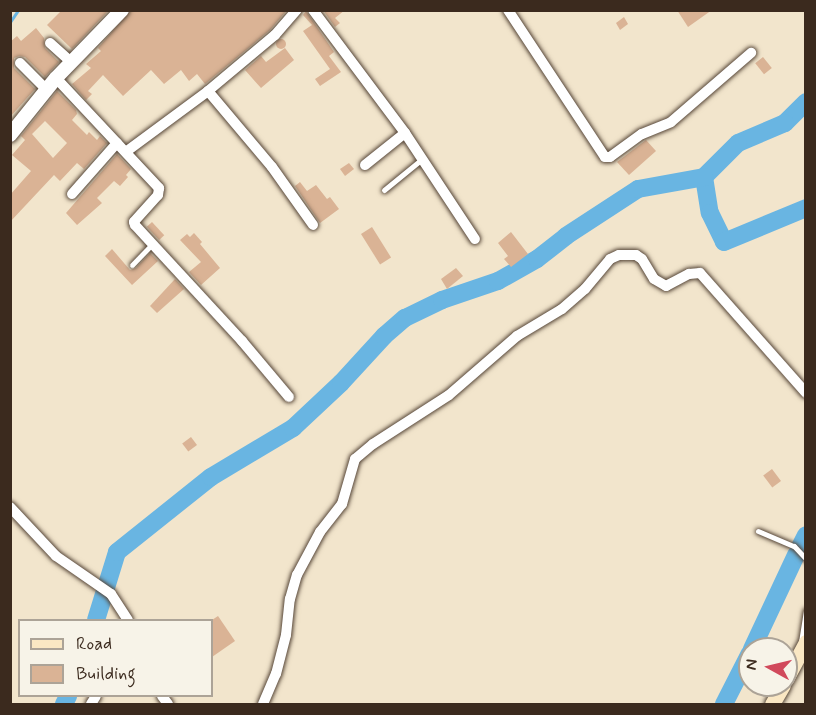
<!DOCTYPE html>
<html>
<head>
<meta charset="utf-8">
<style>
  body { margin:0 }
  #map { position:relative; width:816px; height:715px; overflow:hidden; background:#f2e5cc; font-family:Mynerve,sans-serif }
  div>[style] { position:absolute }
  [style*='--x'] { left:calc(var(--x)*1px); top:calc(var(--y)*1px); width:calc(var(--w)*1px); rotate:calc(var(--a)*1deg) }
  .stream>* { height:3px; margin:-1.5px; padding:0 1.5px; transform-origin:1.5px; border-radius:1.5px; background:#69b5e2 }
  .river>* { height:18px; margin:-9px; padding:0 9px; transform-origin:9px; border-radius:9px; background:#69b5e2 }
  .building>* { inset:0; background:#dab395; transform-origin:0 0 }
  .round { border-radius:50% }
  .roads { filter:drop-shadow(0 0 2px #564638) drop-shadow(0 0 2px #564638) }
  .service>* { height:5px; margin:-2.5px; padding:0 2.5px; transform-origin:2.5px; border-radius:2.5px; background:#fff }
  .minor>* { height:10px; margin:-5px; padding:0 5px; transform-origin:5px; border-radius:5px; background:#fff }
  .tertiary>* { height:14px; margin:-7px; padding:0 7px; transform-origin:7px; border-radius:7px; background:#fff }
  .secondary>* { height:15px; margin:-7.5px; padding:0 7.5px; transform-origin:7.5px; border-radius:7.5px; background:#fae7c3 }
  span { translate:-50% -50%; white-space:nowrap; text-align:center; line-height:1.15; -webkit-text-stroke:4.5px #f7f3e8; paint-order:stroke }
  .frame { position:absolute; inset:0; border:12px solid #3b2a1e; pointer-events:none }
  .legend { position:absolute; left:18px; top:619px; width:195px; height:78px; box-sizing:border-box; background:#f7f3e8; border:2px solid #aca397; margin:0; padding:8px 10px; list-style:none; font-size:18px; color:#3b2a1e }
  .legend li { display:flex; align-items:center; gap:12px; height:30px }
  .legend b { width:30px; border:2px solid #aca397 }
  .north { position:absolute; left:738px; top:637px; width:60px; height:60px; box-sizing:border-box; background:#f7f3e8; border:2px solid #aca397; border-radius:50%; rotate:278deg; font-size:16px; font-weight:700; line-height:24px; text-align:center; color:#3b2a1e }
  .north::after { content:''; display:block; margin:auto; width:21px; height:27px; background:#d1495b; clip-path:polygon(50% 0,100% 100%,50% 72%,0 100%) }
</style>
</head>
<body>
<div id="map">
  <div class="stream">
    <i style="--x:10;--y:22;--w:14;--a:-56"></i>
  </div>
  <div class="river">
    <i style="--x:806;--y:102;--w:30;--a:135"></i>
    <i style="--x:785;--y:123;--w:51;--a:156.9"></i>
    <i style="--x:738;--y:143;--w:48;--a:135"></i>
    <i style="--x:704;--y:177;--w:36;--a:81"></i>
    <i style="--x:710;--y:213;--w:32;--a:64"></i>
    <i style="--x:724;--y:242;--w:89;--a:-22.5"></i>
    <i style="--x:800;--y:547;--w:13;--a:-63"></i>
    <i style="--x:96;--y:620;--w:71;--a:-72.8"></i>
    <i style="--x:117;--y:552;--w:120;--a:-38.6"></i>
    <i style="--x:211;--y:477;--w:96;--a:-30.9"></i>
    <i style="--x:293;--y:428;--w:66;--a:-43.2"></i>
    <i style="--x:341;--y:383;--w:64;--a:-47.5"></i>
    <i style="--x:384;--y:336;--w:28;--a:-41"></i>
    <i style="--x:405;--y:318;--w:41;--a:-25.9"></i>
    <i style="--x:442;--y:300;--w:59;--a:-18.7"></i>
    <i style="--x:498;--y:281;--w:45;--a:-29.4"></i>
    <i style="--x:537;--y:259;--w:37;--a:-38"></i>
    <i style="--x:566;--y:236;--w:86;--a:-33.1"></i>
    <i style="--x:638;--y:189;--w:67;--a:-10.3"></i>
    <i style="--x:752;--y:649;--w:104;--a:-64.9"></i>
    <i style="--x:64;--y:704;--w:9;--a:-63"></i>
    <i style="--x:724;--y:704;--w:57;--a:-63"></i>
  </div>
  <div class="building">
    <i style="clip-path:polygon(62px 10px,109px 10px,72px 49px,47px 25px)"></i>
    <i style="clip-path:polygon(131px 10px,287px 10px,270px 30px,205px 84px,197px 74px,189px 81px,181px 70px,164px 84px,151px 70px,123px 96px,103px 75px,88px 91px,92px 94px,86px 100px,72px 84px,91px 68px,86px 64px,101px 51px,98px 48px)"></i>
    <i style="clip-path:polygon(323px 10px,345px 10px,335px 18px,340px 23px,335px 27px)"></i>
    <i style="clip-path:polygon(677px 10px,712px 10px,688px 27px)"></i>
    <i style="clip-path:polygon(306px 11px,334px 52px,329px 56px,341px 72px,320px 86px,315px 79px,330px 69px,303px 31px,312px 25px,303px 15px)"></i>
    <i style="clip-path:polygon(624px 17px,628px 24px,620px 30px,616px 23px)"></i>
    <i style="clip-path:polygon(36px 28px,44px 38px,45px 48px,59px 62px,45px 77px,25px 57px,19px 56px,14px 58px,14px 68px,35px 89px,10px 117px,10px 42px,17px 36px,21px 41px)"></i>
    <i class="round" style="left:276px;top:39px;width:10px;height:10px"></i>
    <i style="clip-path:polygon(285px 48px,294px 60px,261px 88px,245px 70px,261px 56px,266px 62px)"></i>
    <i style="left:763px;top:57px;width:14px;height:10px;rotate:51deg"></i>
    <i style="clip-path:polygon(evenodd,57px 91px,76px 110px,77px 114px,72px 120px,87px 135px,89px 132px,97px 140px,100px 136px,107px 143px,84px 169px,77px 163px,60px 181px,54px 175px,10px 222px,10px 195px,31px 171px,12px 155px,25px 140px,21px 136px,57px 91px,45px 121px,67px 143px,53px 158px,32px 134px,45px 121px)"></i>
    <i style="clip-path:polygon(646px 140px,656px 151px,629px 175px,617px 162px)"></i>
    <i style="clip-path:polygon(117px 154px,131px 169px,126px 175px,128px 177px,120px 186px,114px 181px,97px 198px,102px 203px,77px 225px,66px 213px)"></i>
    <i style="clip-path:polygon(349px 163px,354px 169px,345px 176px,340px 169px)"></i>
    <i style="clip-path:polygon(300px 182px,307px 191px,316px 185px,327px 199px,330px 197px,339px 209px,320px 223px,295px 186px)"></i>
    <i style="left:152px;top:222px;width:18px;height:7px;rotate:47deg"></i>
    <i style="left:372px;top:227px;width:36px;height:13px;rotate:58deg"></i>
    <i style="clip-path:polygon(511px 232px,528px 254px,511px 267px,504px 259px,508px 256px,498px 243px)"></i>
    <i style="clip-path:polygon(194px 233px,202px 242px,200px 244px,220px 268px,201px 285px,189px 272px,201px 262px,180px 240px,187px 234px,190px 237px)"></i>
    <i style="clip-path:polygon(112px 249px,130px 270px,136px 268px,150px 253px,158px 261px,132px 285px,105px 256px)"></i>
    <i style="clip-path:polygon(456px 268px,463px 276px,447px 289px,441px 279px)"></i>
    <i style="clip-path:polygon(175px 279px,184px 289px,157px 313px,150px 306px)"></i>
    <i style="left:191px;top:437px;width:10px;height:11px;rotate:53deg"></i>
    <i style="left:772px;top:469px;width:15px;height:11px;rotate:53deg"></i>
    <i style="clip-path:polygon(218px 616px,235px 641px,212px 657px,212px 620px)"></i>
  </div>
  <div class="roads">
    <div class="service">
      <i style="--x:384;--y:190;--w:49;--a:-39.2"></i>
      <i style="--x:132;--y:265;--w:28;--a:-46"></i>
      <i style="--x:758;--y:531;--w:39;--a:23"></i>
      <i style="--x:794;--y:546;--w:18;--a:47"></i>
      <i style="--x:801;--y:642;--w:32;--a:-81"></i>
    </div>
    <div class="minor">
      <i style="--x:313;--y:10;--w:154;--a:53.2"></i>
      <i style="--x:405;--y:133;--w:127;--a:56.6"></i>
      <i style="--x:508;--y:10;--w:176;--a:56.6"></i>
      <i style="--x:605;--y:157;--w:5;--a:0"></i>
      <i style="--x:610;--y:157;--w:39;--a:-36"></i>
      <i style="--x:642;--y:134;--w:31;--a:-22"></i>
      <i style="--x:671;--y:122;--w:106;--a:-40.8"></i>
      <i style="--x:50;--y:43;--w:28;--a:42"></i>
      <i style="--x:20;--y:63;--w:37;--a:45"></i>
      <i style="--x:56;--y:78;--w:151;--a:46.9"></i>
      <i style="--x:159;--y:188;--w:7;--a:98"></i>
      <i style="--x:158;--y:195;--w:36;--a:132"></i>
      <i style="--x:134;--y:222;--w:3;--a:72"></i>
      <i style="--x:135;--y:225;--w:158;--a:47.3"></i>
      <i style="--x:242;--y:341;--w:73;--a:50"></i>
      <i style="--x:208;--y:91;--w:99;--a:49.9"></i>
      <i style="--x:272;--y:167;--w:71;--a:54.7"></i>
      <i style="--x:127;--y:151;--w:101;--a:-36.5"></i>
      <i style="--x:208;--y:91;--w:87;--a:-39.9"></i>
      <i style="--x:275;--y:35;--w:33;--a:-49"></i>
      <i style="--x:365;--y:165;--w:51;--a:-38.7"></i>
      <i style="--x:72;--y:194;--w:68;--a:-48.6"></i>
      <i style="--x:10;--y:507;--w:67;--a:46.8"></i>
      <i style="--x:56;--y:556;--w:67;--a:34.6"></i>
      <i style="--x:111;--y:594;--w:31;--a:57"></i>
      <i style="--x:162;--y:696;--w:10;--a:53"></i>
      <i style="--x:91;--y:704;--w:9;--a:-58"></i>
      <i style="--x:263;--y:704;--w:33;--a:-67"></i>
      <i style="--x:276;--y:674;--w:40;--a:-75.6"></i>
      <i style="--x:286;--y:635;--w:36;--a:-84"></i>
      <i style="--x:290;--y:599;--w:25;--a:-74"></i>
      <i style="--x:297;--y:575;--w:49;--a:-61.9"></i>
      <i style="--x:320;--y:532;--w:36;--a:-52"></i>
      <i style="--x:342;--y:504;--w:47;--a:-73.9"></i>
      <i style="--x:355;--y:459;--w:23;--a:-40"></i>
      <i style="--x:373;--y:444;--w:90;--a:-32.8"></i>
      <i style="--x:449;--y:395;--w:90;--a:-40.9"></i>
      <i style="--x:517;--y:336;--w:52;--a:-31"></i>
      <i style="--x:562;--y:309;--w:30;--a:-41"></i>
      <i style="--x:585;--y:289;--w:39;--a:-50"></i>
      <i style="--x:610;--y:259;--w:10;--a:-24"></i>
      <i style="--x:619;--y:255;--w:17;--a:0"></i>
      <i style="--x:636;--y:255;--w:7;--a:34"></i>
      <i style="--x:642;--y:259;--w:23;--a:59"></i>
      <i style="--x:654;--y:279;--w:14;--a:30"></i>
      <i style="--x:666;--y:286;--w:26;--a:-28"></i>
      <i style="--x:689;--y:274;--w:11;--a:-5"></i>
      <i style="--x:700;--y:273;--w:160;--a:48.5"></i>
    </div>
    <div class="tertiary">
      <i style="--x:10;--y:135;--w:73;--a:-51.1"></i>
      <i style="--x:56;--y:78;--w:95;--a:-45.9"></i>
    </div>
    <div class="secondary">
      <i style="--x:786;--y:679;--w:42;--a:-61.6"></i>
      <i style="--x:772;--y:704;--w:22;--a:-60"></i>
    </div>
  </div>
  <div class="frame"></div>
  <ul class="legend">
  <li><b style="height:8px;background:#fae7c3"></b>Road</li>
  <li><b style="height:16px;background:#dab395"></b>Building</li>
  </ul>
  <div class="north">N</div>
</div>
</body>
</html>
